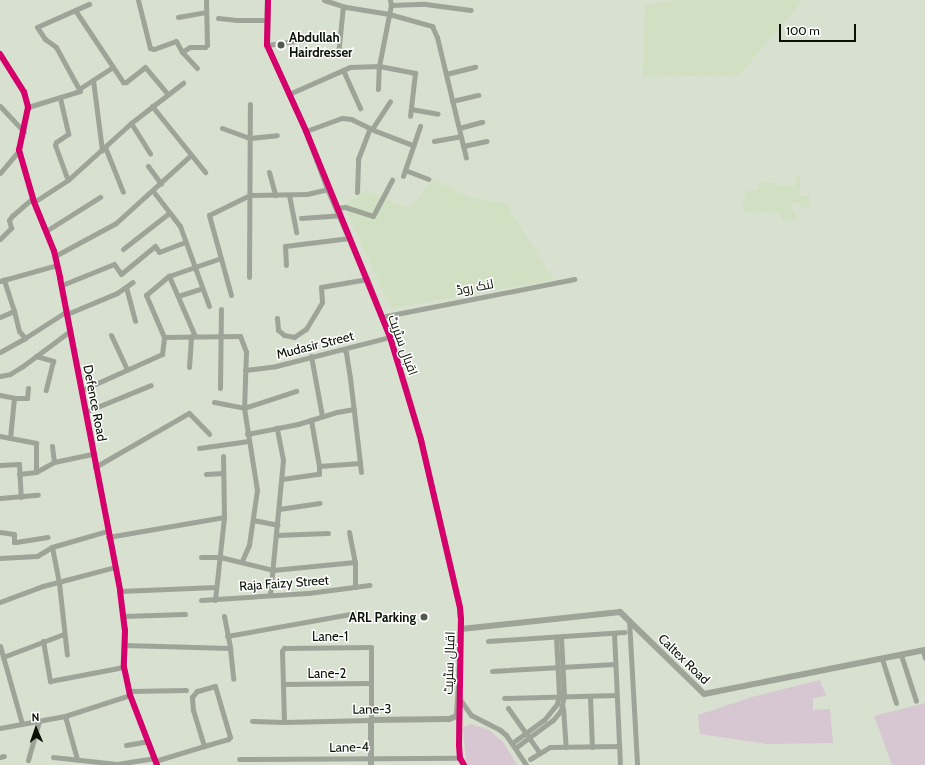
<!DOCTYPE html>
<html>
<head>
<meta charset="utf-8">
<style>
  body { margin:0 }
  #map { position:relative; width:925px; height:765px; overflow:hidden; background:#d8e0cf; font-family:Cabin,Cairo,sans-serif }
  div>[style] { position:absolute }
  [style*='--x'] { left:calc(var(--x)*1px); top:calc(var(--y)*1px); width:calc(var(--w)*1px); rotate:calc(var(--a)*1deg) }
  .built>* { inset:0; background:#d1dfc2 }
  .green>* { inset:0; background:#d6c7d2 }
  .minor>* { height:5px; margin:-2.5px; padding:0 2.5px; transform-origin:2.5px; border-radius:2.5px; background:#9fa499 }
  .tertiary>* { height:6px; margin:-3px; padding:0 3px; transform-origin:3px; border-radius:3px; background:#9fa499 }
  .cycleway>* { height:6px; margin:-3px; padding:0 3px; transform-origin:3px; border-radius:3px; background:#d6006c }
  .dots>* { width:11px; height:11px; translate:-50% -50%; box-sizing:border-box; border:2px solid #fff; border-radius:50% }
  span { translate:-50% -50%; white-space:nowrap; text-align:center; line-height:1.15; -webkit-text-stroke:3px #fff; paint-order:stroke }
  .poi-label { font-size:13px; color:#0c1106; font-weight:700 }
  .left { translate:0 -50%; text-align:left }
  .right { translate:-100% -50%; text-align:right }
  .street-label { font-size:13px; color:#0c1106 }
  .north { position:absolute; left:16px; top:709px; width:40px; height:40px; -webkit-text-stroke:3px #fff; paint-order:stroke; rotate:358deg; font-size:11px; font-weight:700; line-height:16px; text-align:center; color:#0c1106 }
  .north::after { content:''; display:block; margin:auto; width:14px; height:18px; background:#0c1106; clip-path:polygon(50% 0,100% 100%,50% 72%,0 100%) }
  .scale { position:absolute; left:779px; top:24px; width:77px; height:18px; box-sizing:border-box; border:2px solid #0c1106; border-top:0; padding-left:5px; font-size:12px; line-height:14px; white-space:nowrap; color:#0c1106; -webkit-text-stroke:3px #fff; paint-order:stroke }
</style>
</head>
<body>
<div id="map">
  <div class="built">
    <i style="clip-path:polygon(676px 0,803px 0,739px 75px,643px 77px,645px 5px)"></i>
    <i style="clip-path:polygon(800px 175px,800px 196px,809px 196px,810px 206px,802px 208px,800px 203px,792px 203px,792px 209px,796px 215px,797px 220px,781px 221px,781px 213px,744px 212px,742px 199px,746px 198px,746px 191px,758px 190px,757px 183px,775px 183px,776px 186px,795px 186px,796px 176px)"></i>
    <i style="clip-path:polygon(433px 179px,468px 197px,508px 204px,511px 213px,554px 280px,391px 308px,344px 205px,367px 190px,396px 204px,411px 208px)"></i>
  </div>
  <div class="green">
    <i style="clip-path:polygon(820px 680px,826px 696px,813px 698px,813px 710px,830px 709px,833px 743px,767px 744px,700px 734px,698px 715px,752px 697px)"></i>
    <i style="clip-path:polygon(925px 703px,925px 765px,892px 765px,874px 716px)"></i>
    <i style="clip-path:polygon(471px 724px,489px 730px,504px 743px,517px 765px,469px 765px,466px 762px,463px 727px)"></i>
  </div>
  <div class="minor">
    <i style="--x:138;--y:0;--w:49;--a:76"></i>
    <i style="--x:150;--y:48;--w:4;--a:14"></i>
    <i style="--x:154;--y:49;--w:23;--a:-20"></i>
    <i style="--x:176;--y:41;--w:13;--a:61"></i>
    <i style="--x:324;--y:0;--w:23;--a:18"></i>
    <i style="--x:346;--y:7;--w:44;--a:9.2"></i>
    <i style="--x:389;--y:14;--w:45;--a:15.6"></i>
    <i style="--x:432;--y:26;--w:12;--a:66"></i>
    <i style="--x:437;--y:37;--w:124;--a:76.5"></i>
    <i style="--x:391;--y:5;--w:34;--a:-2"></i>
    <i style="--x:425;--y:4;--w:46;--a:7.4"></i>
    <i style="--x:75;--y:10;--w:87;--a:56.3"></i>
    <i style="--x:123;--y:82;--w:3;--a:0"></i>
    <i style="--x:126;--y:82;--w:24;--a:-38"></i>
    <i style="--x:145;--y:67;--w:35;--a:50"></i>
    <i style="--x:178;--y:17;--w:28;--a:-10"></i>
    <i style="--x:218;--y:18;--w:18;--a:6"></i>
    <i style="--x:236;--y:20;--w:31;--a:0"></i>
    <i style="--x:267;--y:45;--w:58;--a:-8"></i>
    <i style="--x:0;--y:54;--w:45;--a:57.7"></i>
    <i style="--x:24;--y:92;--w:16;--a:75"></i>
    <i style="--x:28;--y:107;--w:44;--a:101.8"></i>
    <i style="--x:19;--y:150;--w:54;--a:73.9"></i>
    <i style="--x:34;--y:202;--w:53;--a:67.8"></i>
    <i style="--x:54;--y:251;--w:28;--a:77"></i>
    <i style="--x:60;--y:278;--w:319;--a:79.1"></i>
    <i style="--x:120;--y:591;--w:39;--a:83"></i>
    <i style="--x:125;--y:630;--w:37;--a:92"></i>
    <i style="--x:124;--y:667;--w:29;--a:78"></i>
    <i style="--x:130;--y:695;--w:75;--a:68.9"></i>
    <i style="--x:338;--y:55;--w:49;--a:-84.2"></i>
    <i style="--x:197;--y:68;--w:22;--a:-133"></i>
    <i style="--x:182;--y:52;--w:9;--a:-32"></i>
    <i style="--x:190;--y:47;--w:15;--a:0"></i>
    <i style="--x:205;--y:47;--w:3;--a:-45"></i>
    <i style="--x:207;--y:45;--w:45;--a:-91.3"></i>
    <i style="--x:343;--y:70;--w:42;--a:65.9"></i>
    <i style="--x:446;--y:74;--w:30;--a:-14"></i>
    <i style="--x:93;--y:80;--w:71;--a:82.7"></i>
    <i style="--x:79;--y:89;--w:40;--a:-32.9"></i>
    <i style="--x:378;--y:89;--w:23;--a:-88"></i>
    <i style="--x:379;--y:66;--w:62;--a:-78.9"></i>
    <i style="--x:391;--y:5;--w:5;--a:-101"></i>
    <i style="--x:289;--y:94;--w:67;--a:-23.9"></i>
    <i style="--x:350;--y:67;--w:29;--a:-2"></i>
    <i style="--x:379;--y:66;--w:37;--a:11"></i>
    <i style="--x:415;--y:73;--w:43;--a:96.6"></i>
    <i style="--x:60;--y:98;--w:37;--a:77"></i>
    <i style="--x:68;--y:134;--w:14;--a:146"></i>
    <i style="--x:56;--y:142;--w:3;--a:108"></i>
    <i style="--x:55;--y:145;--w:37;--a:70"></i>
    <i style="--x:452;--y:101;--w:27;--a:-13"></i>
    <i style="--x:0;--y:106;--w:35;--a:47"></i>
    <i style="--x:152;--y:106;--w:85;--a:51.2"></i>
    <i style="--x:28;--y:107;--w:54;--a:-17.1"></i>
    <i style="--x:80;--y:91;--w:50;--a:-118.6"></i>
    <i style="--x:56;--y:47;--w:14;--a:-144"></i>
    <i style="--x:45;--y:39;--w:14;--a:-124"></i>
    <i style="--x:37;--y:27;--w:57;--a:-23.9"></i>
    <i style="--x:411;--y:109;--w:27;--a:10"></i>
    <i style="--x:131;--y:123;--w:36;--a:58"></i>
    <i style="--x:222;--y:128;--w:30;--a:20"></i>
    <i style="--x:250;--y:138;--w:27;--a:-6"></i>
    <i style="--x:459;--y:128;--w:24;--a:-15"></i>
    <i style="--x:372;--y:129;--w:33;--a:-57"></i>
    <i style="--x:306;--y:131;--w:38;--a:-20"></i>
    <i style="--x:342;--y:118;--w:9;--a:6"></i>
    <i style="--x:351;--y:119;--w:28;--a:26"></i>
    <i style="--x:376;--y:131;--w:40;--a:21"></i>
    <i style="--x:434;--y:141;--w:27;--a:-10"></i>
    <i style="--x:463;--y:146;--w:24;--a:-12"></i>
    <i style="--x:105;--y:147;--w:48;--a:68.2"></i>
    <i style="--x:148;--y:166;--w:22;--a:54"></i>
    <i style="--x:405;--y:170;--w:25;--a:21"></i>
    <i style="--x:269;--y:172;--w:24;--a:75"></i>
    <i style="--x:0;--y:173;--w:30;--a:-50"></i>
    <i style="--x:403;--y:176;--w:53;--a:-71.2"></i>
    <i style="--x:153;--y:191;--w:44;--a:52.4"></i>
    <i style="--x:180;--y:226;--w:85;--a:70.1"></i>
    <i style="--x:357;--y:192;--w:33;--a:-88"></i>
    <i style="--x:358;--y:159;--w:33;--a:-69"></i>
    <i style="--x:289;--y:195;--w:38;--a:79"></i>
    <i style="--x:34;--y:202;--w:40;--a:-32.9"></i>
    <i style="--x:68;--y:180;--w:85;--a:-42.1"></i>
    <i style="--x:131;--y:123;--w:66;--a:-37.6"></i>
    <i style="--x:337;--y:208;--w:8;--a:-7"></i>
    <i style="--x:345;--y:207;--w:29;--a:18"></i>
    <i style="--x:373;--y:216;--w:41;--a:-62.2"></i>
    <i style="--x:301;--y:218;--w:39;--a:-4"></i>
    <i style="--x:46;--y:231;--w:64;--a:-32.2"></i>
    <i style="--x:0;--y:239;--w:16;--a:-45"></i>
    <i style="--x:11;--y:228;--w:8;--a:-104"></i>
    <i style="--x:9;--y:220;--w:5;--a:-53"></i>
    <i style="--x:12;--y:216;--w:28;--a:-41"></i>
    <i style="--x:123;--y:249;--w:58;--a:-38"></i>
    <i style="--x:55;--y:256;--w:69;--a:-28.4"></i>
    <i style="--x:116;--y:223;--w:101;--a:-42.2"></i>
    <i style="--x:286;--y:265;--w:19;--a:-93"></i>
    <i style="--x:285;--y:246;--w:65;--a:-7"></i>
    <i style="--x:169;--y:276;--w:65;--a:66.6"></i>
    <i style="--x:249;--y:277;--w:173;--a:-89.7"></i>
    <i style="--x:0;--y:281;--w:59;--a:-15.7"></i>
    <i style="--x:62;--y:285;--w:56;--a:-22"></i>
    <i style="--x:114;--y:264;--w:12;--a:55"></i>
    <i style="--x:121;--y:274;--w:44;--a:-39.5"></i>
    <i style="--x:155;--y:246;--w:7;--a:56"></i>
    <i style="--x:159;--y:252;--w:28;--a:-21"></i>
    <i style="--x:126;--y:287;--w:35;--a:75"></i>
    <i style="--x:231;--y:295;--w:83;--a:-105.4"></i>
    <i style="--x:209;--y:215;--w:46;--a:-26"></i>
    <i style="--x:250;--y:195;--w:57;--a:-1"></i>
    <i style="--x:307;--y:194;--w:22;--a:-13"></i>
    <i style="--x:178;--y:296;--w:25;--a:-18"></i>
    <i style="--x:67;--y:314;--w:54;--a:-22.8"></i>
    <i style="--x:117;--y:293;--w:19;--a:-35"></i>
    <i style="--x:0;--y:317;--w:15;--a:-23"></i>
    <i style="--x:14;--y:311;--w:33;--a:-108"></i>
    <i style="--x:381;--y:317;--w:197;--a:-11.1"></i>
    <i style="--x:277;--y:318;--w:12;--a:85"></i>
    <i style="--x:278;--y:330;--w:8;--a:40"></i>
    <i style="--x:284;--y:335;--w:10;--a:11"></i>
    <i style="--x:294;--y:337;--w:14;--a:-34"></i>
    <i style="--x:306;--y:329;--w:31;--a:-59"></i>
    <i style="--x:322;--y:302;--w:15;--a:-94"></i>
    <i style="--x:321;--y:287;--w:47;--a:-9.9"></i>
    <i style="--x:111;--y:335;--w:38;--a:65"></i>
    <i style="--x:164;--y:337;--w:76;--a:-0.8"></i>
    <i style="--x:240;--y:336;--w:17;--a:69"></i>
    <i style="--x:246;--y:352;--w:56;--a:92"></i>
    <i style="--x:244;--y:408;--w:83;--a:81"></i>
    <i style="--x:257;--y:490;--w:56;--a:98.3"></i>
    <i style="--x:249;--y:545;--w:17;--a:114"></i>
    <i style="--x:25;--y:338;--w:50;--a:-32.7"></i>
    <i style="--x:0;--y:352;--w:29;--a:-29"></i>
    <i style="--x:25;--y:338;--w:9;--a:-131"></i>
    <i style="--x:19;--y:331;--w:21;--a:-104"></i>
    <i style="--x:36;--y:356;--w:18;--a:16"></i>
    <i style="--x:53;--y:361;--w:30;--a:104"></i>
    <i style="--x:311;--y:356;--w:61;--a:79.6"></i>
    <i style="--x:189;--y:367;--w:31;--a:-86"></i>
    <i style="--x:245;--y:370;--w:31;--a:-7"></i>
    <i style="--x:276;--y:366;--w:118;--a:-14.3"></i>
    <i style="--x:0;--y:376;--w:10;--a:-11"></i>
    <i style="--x:10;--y:374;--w:15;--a:-32"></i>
    <i style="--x:23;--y:366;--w:59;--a:-36.7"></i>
    <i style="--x:220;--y:388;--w:79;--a:-89.3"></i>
    <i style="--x:82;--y:390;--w:88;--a:-24.2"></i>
    <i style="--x:162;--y:354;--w:17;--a:-83"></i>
    <i style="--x:164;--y:337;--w:46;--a:-113.2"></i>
    <i style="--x:146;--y:295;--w:30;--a:-40"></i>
    <i style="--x:169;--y:276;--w:55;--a:-19.1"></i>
    <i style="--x:0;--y:395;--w:15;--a:11"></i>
    <i style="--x:15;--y:398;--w:12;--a:0"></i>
    <i style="--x:27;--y:398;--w:10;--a:-84"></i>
    <i style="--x:214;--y:402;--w:31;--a:11"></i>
    <i style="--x:244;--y:408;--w:55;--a:-18.1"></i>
    <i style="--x:85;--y:412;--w:71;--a:-22.2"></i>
    <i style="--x:247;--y:434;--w:52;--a:-11.1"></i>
    <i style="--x:298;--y:424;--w:41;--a:-17.1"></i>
    <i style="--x:337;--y:412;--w:17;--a:-10"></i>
    <i style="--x:0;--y:436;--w:37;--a:11"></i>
    <i style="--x:36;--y:443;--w:29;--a:90"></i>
    <i style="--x:10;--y:438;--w:40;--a:-84.3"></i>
    <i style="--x:52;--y:446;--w:16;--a:83"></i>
    <i style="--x:199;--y:448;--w:50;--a:-8"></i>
    <i style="--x:360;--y:463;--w:9;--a:84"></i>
    <i style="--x:0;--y:465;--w:19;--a:-3"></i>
    <i style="--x:19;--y:464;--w:33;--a:87"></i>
    <i style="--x:319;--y:466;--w:41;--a:-4.2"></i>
    <i style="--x:360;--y:463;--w:86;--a:-96.7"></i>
    <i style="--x:350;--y:378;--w:26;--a:-99"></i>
    <i style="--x:346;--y:352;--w:4;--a:-135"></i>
    <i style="--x:95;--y:467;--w:108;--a:-29.9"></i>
    <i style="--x:189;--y:413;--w:29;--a:46"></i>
    <i style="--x:19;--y:474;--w:17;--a:-7"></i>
    <i style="--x:36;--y:472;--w:21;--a:-29"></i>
    <i style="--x:54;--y:462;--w:40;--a:-12"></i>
    <i style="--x:206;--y:474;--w:17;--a:-3"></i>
    <i style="--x:282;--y:479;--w:37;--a:-8"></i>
    <i style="--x:319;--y:474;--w:8;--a:-90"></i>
    <i style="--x:319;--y:466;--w:47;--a:-99.9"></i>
    <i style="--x:0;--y:498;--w:38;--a:-5"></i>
    <i style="--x:279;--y:509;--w:41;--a:-8.3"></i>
    <i style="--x:253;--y:520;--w:25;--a:11"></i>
    <i style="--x:0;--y:532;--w:14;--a:8"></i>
    <i style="--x:14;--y:534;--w:8;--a:90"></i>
    <i style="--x:14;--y:542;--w:2;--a:0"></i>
    <i style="--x:16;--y:542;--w:32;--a:-9"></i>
    <i style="--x:349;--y:532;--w:31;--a:79"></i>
    <i style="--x:355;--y:562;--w:25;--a:90"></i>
    <i style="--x:276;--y:535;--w:52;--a:-2.2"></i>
    <i style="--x:108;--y:537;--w:118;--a:-9.8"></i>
    <i style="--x:52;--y:547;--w:37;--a:79"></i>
    <i style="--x:59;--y:583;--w:72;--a:83.7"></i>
    <i style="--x:201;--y:557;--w:19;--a:0"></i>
    <i style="--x:220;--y:557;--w:55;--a:13.8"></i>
    <i style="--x:273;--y:570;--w:82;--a:-5.6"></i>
    <i style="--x:0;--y:558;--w:37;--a:-3"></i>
    <i style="--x:37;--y:556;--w:17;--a:-31"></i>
    <i style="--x:52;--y:547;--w:57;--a:-16.2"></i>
    <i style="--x:120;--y:591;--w:96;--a:-2.4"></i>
    <i style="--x:270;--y:595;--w:136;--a:-84.5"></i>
    <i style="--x:283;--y:460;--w:33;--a:-101"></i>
    <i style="--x:201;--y:600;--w:107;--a:-3.7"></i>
    <i style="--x:308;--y:593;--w:62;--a:-7.5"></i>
    <i style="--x:215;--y:600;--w:83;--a:-83.8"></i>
    <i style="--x:224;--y:517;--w:61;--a:-90.9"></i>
    <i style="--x:0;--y:602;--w:46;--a:-20.4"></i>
    <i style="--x:43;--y:586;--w:74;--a:-14.8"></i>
    <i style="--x:123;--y:616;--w:62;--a:-1.8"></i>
    <i style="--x:224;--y:616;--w:33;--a:79"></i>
    <i style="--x:629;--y:620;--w:145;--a:86.8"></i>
    <i style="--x:614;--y:633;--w:132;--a:87.4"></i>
    <i style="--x:227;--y:636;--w:131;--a:-10.1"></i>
    <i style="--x:43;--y:641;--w:41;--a:80.1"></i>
    <i style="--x:50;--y:681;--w:75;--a:-10.7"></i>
    <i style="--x:488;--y:641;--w:137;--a:-3.8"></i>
    <i style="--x:124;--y:645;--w:106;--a:1.6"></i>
    <i style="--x:230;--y:648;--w:31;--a:84"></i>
    <i style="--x:0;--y:646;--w:81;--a:74.2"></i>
    <i style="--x:923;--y:651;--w:7;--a:74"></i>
    <i style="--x:901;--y:655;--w:48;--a:71.9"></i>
    <i style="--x:3;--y:657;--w:65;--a:-20.7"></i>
    <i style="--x:882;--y:659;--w:46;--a:72.3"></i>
    <i style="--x:492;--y:671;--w:123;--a:-3.3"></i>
    <i style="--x:283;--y:684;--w:88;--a:-0.7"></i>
    <i style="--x:129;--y:691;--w:57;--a:-1"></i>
    <i style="--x:590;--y:696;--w:51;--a:87.8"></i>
    <i style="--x:459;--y:698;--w:21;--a:55"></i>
    <i style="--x:471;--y:715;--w:33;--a:27"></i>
    <i style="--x:500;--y:730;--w:8;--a:40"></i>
    <i style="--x:506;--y:735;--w:36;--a:56"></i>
    <i style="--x:504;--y:698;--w:112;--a:-1.5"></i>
    <i style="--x:508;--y:708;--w:54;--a:54.8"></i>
    <i style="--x:563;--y:708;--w:39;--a:86"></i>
    <i style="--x:458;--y:713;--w:40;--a:88.6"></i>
    <i style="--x:459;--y:753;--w:5;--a:79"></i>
    <i style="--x:460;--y:758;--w:8;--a:60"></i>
    <i style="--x:65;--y:716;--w:45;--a:74.4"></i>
    <i style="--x:252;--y:721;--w:32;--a:2"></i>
    <i style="--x:284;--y:722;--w:71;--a:-91.6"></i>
    <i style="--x:282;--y:651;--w:4;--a:-56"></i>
    <i style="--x:284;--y:648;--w:87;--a:-0.7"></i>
    <i style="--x:371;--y:647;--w:73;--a:90"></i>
    <i style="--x:371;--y:720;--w:87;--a:178.7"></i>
    <i style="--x:0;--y:728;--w:66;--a:-10.5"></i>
    <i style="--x:65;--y:716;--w:68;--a:-17.9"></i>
    <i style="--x:512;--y:743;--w:39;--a:-36"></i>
    <i style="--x:544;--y:720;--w:21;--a:-51"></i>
    <i style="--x:557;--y:704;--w:10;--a:-79"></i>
    <i style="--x:559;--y:694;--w:57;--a:-93"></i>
    <i style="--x:126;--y:745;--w:22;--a:-10"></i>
    <i style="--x:515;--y:748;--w:47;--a:-36.4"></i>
    <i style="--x:553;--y:720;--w:13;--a:-51"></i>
    <i style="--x:561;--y:710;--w:15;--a:-79"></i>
    <i style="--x:564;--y:695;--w:58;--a:-93"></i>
    <i style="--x:0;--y:757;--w:4;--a:-14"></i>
    <i style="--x:53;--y:757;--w:64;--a:6.2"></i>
    <i style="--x:117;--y:764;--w:37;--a:-9"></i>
    <i style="--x:239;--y:759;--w:221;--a:-0.3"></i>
    <i style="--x:530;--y:759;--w:23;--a:-31"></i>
    <i style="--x:550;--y:747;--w:69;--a:-0.8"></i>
    <i style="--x:28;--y:760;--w:41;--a:-74.2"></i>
    <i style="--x:155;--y:761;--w:51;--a:-17"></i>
    <i style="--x:204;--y:746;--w:25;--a:-16"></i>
    <i style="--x:228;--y:739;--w:3;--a:-45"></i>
    <i style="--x:230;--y:737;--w:53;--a:-106.4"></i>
    <i style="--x:215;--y:686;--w:19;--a:164"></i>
    <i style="--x:197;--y:691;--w:8;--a:130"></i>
    <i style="--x:192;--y:697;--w:13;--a:86"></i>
    <i style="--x:193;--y:710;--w:38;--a:73"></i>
  </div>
  <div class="tertiary">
    <i style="--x:268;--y:0;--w:45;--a:91.3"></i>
    <i style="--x:267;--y:45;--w:94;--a:65.6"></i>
    <i style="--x:306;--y:131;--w:62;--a:69.2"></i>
    <i style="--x:328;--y:189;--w:98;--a:66.6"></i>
    <i style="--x:367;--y:279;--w:62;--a:68.4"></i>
    <i style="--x:390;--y:337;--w:53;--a:72.6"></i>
    <i style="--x:406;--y:388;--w:54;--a:73.9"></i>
    <i style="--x:421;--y:440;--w:172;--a:76.9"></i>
    <i style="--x:460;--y:608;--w:11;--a:85"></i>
    <i style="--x:461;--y:619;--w:65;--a:91.8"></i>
    <i style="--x:459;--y:684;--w:32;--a:94"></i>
    <i style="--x:457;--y:716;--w:9;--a:159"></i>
    <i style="--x:449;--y:719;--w:78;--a:179.3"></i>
    <i style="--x:371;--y:720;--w:45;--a:90"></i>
    <i style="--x:461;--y:629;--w:160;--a:-6.1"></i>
    <i style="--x:620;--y:612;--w:117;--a:44.3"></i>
    <i style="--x:704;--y:694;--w:225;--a:-11.3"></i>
  </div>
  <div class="cycleway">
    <i style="--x:268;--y:0;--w:45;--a:91.3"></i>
    <i style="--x:267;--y:45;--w:94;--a:65.6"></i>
    <i style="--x:306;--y:131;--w:222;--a:67.8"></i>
    <i style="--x:390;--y:337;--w:108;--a:73.2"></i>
    <i style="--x:421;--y:440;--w:172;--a:76.9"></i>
    <i style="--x:460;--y:608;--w:11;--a:85"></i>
    <i style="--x:461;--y:619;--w:126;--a:90.9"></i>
    <i style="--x:459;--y:745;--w:13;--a:86"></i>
    <i style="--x:460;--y:758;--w:8;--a:60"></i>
    <i style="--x:0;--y:54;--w:45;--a:57.7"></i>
    <i style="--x:24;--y:92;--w:16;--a:75"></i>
    <i style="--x:28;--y:107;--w:44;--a:101.8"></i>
    <i style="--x:19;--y:150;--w:54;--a:73.9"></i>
    <i style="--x:34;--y:202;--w:53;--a:67.8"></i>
    <i style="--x:54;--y:251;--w:28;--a:77"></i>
    <i style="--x:60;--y:278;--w:319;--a:79.1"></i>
    <i style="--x:120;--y:591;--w:39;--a:83"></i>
    <i style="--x:125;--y:630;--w:37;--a:92"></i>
    <i style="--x:124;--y:667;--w:29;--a:78"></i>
    <i style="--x:130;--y:695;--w:75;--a:68.9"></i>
  </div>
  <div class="dots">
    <i style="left:281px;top:45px;background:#53594c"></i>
    <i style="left:424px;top:617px;background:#53594c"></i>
  </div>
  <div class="poi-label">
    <span class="left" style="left:289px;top:45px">Abdullah<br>Hairdresser</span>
    <span class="right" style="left:416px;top:617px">ARL Parking</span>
  </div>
  <div class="street-label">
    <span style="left:475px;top:287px;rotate:-11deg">لنک روڈ</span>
    <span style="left:315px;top:345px;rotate:-14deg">Mudasir Street</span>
    <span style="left:403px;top:345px;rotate:70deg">اقبال سٹریٹ</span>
    <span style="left:95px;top:403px;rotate:79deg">Defence Road</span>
    <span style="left:284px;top:583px;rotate:-4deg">Raja Faizy Street</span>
    <span style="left:330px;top:636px">Lane-1</span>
    <span style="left:684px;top:659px;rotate:44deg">Caltex Road</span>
    <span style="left:449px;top:663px;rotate:-88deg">اقبال سٹریٹ</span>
    <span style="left:327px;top:673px">Lane-2</span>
    <span style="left:372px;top:709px;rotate:-1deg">Lane-3</span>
    <span style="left:349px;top:747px;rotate:-1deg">Lane-4</span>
  </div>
  <div class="north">N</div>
  <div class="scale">100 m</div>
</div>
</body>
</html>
